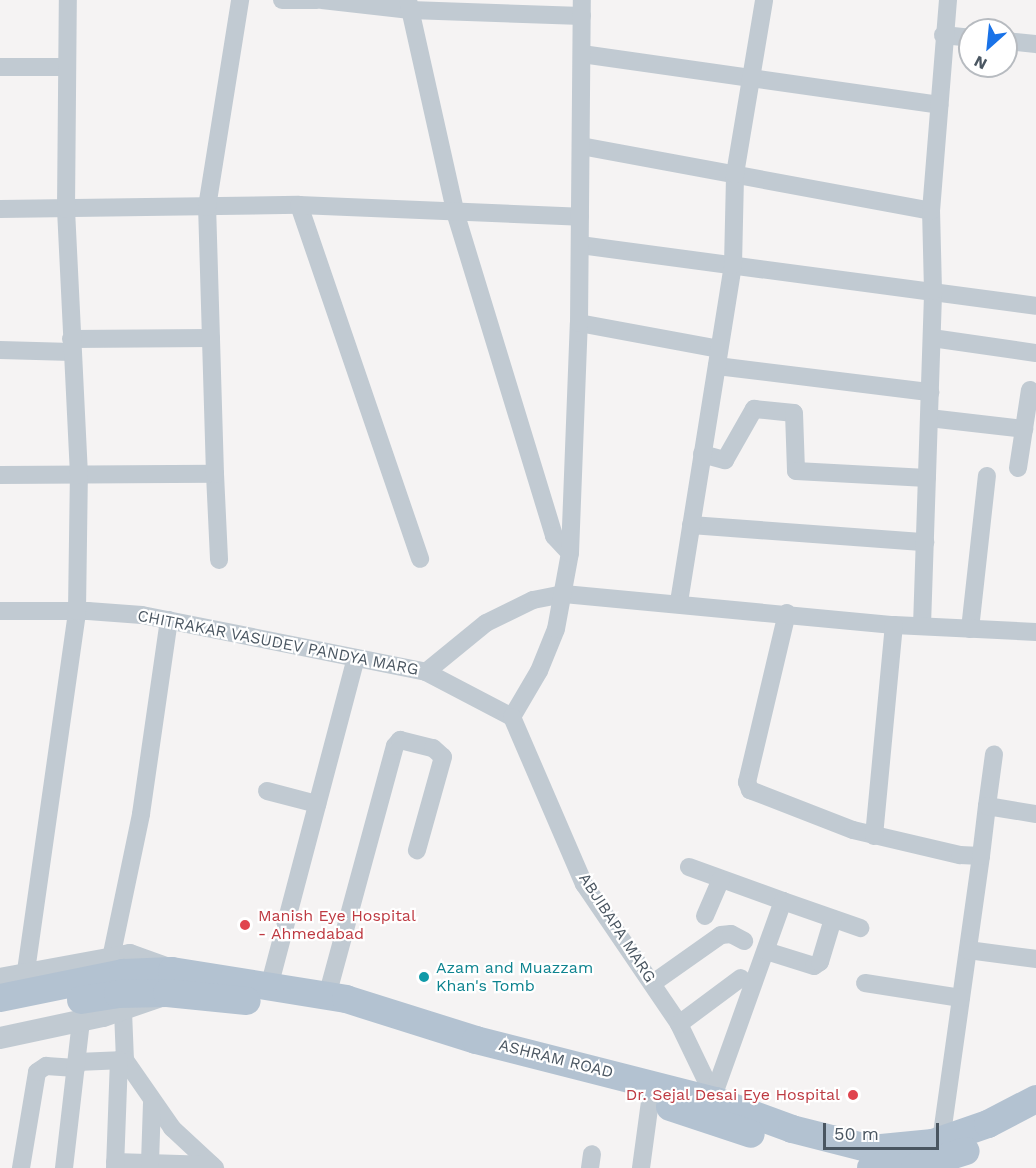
<!DOCTYPE html>
<html>
<head>
<meta charset="utf-8">
<style>
  body { margin:0 }
  #map { position:relative; width:1036px; height:1168px; overflow:hidden; background:#f5f3f3; font-family:"Work Sans",sans-serif }
  div>[style] { position:absolute }
  [style*='--x'] { left:calc(var(--x)*1px); top:calc(var(--y)*1px); width:calc(var(--w)*1px); rotate:calc(var(--a)*1deg) }
  .minor>* { height:18px; margin:-9px; padding:0 9px; transform-origin:9px; border-radius:9px; background:#c1cad2 }
  .tertiary>* { height:22px; margin:-11px; padding:0 11px; transform-origin:11px; border-radius:11px; background:#c1cad2 }
  .primary>* { height:28px; margin:-14px; padding:0 14px; transform-origin:14px; border-radius:14px; background:#b3c2d1 }
  .dots>* { width:16px; height:16px; translate:-50% -50%; box-sizing:border-box; border:3px solid #fff; border-radius:50% }
  span { translate:-50% -50%; white-space:nowrap; text-align:center; line-height:1.15; -webkit-text-stroke:4.5px #fff; paint-order:stroke }
  .street-label { font-size:16px; color:#4a5661 }
  .health-label { font-size:16px; color:#be3a42 }
  .left { translate:0 -50%; text-align:left }
  .right { translate:-100% -50%; text-align:right }
  .culture-label { font-size:16px; color:#0d838f }
  .north { position:absolute; left:958px; top:18px; width:60px; height:60px; box-sizing:border-box; background:#fff; border:2px solid #b7bbc0; border-radius:50%; rotate:207deg; font-size:16px; font-weight:700; line-height:24px; text-align:center; color:#4a5661 }
  .north::after { content:''; display:block; margin:auto; width:21px; height:27px; background:#1a73e8; clip-path:polygon(50% 0,100% 100%,50% 72%,0 100%) }
  .scale { position:absolute; left:823px; top:1123px; width:116px; height:27px; box-sizing:border-box; border:3px solid #4a5661; border-top:0; padding-left:8px; font-size:18px; line-height:21px; white-space:nowrap; color:#4a5661; -webkit-text-stroke:4px #fff; paint-order:stroke }
</style>
</head>
<body>
<div id="map">
  <div class="minor">
    <i style="--x:282;--y:0;--w:35;--a:0"></i>
    <i style="--x:322;--y:0;--w:89;--a:6.5"></i>
    <i style="--x:410;--y:10;--w:172;--a:2"></i>
    <i style="--x:408;--y:0;--w:220;--a:77.4"></i>
    <i style="--x:456;--y:215;--w:336;--a:73"></i>
    <i style="--x:554;--y:536;--w:23;--a:47"></i>
    <i style="--x:943;--y:35;--w:27;--a:6"></i>
    <i style="--x:1006;--y:41;--w:30;--a:6"></i>
    <i style="--x:582;--y:54;--w:361;--a:8.1"></i>
    <i style="--x:0;--y:67;--w:67;--a:0"></i>
    <i style="--x:581;--y:146;--w:356;--a:10.5"></i>
    <i style="--x:299;--y:205;--w:374;--a:71.1"></i>
    <i style="--x:0;--y:209;--w:299;--a:-0.8"></i>
    <i style="--x:299;--y:205;--w:281;--a:2.4"></i>
    <i style="--x:580;--y:245;--w:460;--a:7.6"></i>
    <i style="--x:579;--y:323;--w:142;--a:10.5"></i>
    <i style="--x:932;--y:338;--w:105;--a:8.2"></i>
    <i style="--x:71;--y:339;--w:140;--a:-0.4"></i>
    <i style="--x:0;--y:350;--w:72;--a:1.6"></i>
    <i style="--x:717;--y:366;--w:215;--a:7"></i>
    <i style="--x:929;--y:418;--w:96;--a:6.6"></i>
    <i style="--x:702;--y:454;--w:24;--a:15"></i>
    <i style="--x:725;--y:460;--w:59;--a:-60.4"></i>
    <i style="--x:754;--y:409;--w:40;--a:5.7"></i>
    <i style="--x:794;--y:413;--w:58;--a:88"></i>
    <i style="--x:796;--y:471;--w:131;--a:3.1"></i>
    <i style="--x:1018;--y:468;--w:79;--a:-81.3"></i>
    <i style="--x:215;--y:474;--w:86;--a:87.3"></i>
    <i style="--x:0;--y:475;--w:215;--a:-0.3"></i>
    <i style="--x:215;--y:474;--w:267;--a:-91.7"></i>
    <i style="--x:207;--y:207;--w:210;--a:-80.9"></i>
    <i style="--x:691;--y:525;--w:235;--a:4.2"></i>
    <i style="--x:679;--y:602;--w:341;--a:-80.9"></i>
    <i style="--x:733;--y:265;--w:91;--a:-88.7"></i>
    <i style="--x:735;--y:174;--w:176;--a:-80.5"></i>
    <i style="--x:0;--y:611;--w:88;--a:0"></i>
    <i style="--x:88;--y:611;--w:54;--a:4.2"></i>
    <i style="--x:142;--y:615;--w:290;--a:11.3"></i>
    <i style="--x:426;--y:672;--w:97;--a:27.6"></i>
    <i style="--x:787;--y:613;--w:174;--a:103.3"></i>
    <i style="--x:747;--y:782;--w:9;--a:69"></i>
    <i style="--x:750;--y:790;--w:110;--a:21.2"></i>
    <i style="--x:853;--y:830;--w:110;--a:13.2"></i>
    <i style="--x:960;--y:855;--w:21;--a:3"></i>
    <i style="--x:981;--y:856;--w:287;--a:98"></i>
    <i style="--x:922;--y:626;--w:335;--a:-88.1"></i>
    <i style="--x:933;--y:291;--w:80;--a:-91.4"></i>
    <i style="--x:931;--y:211;--w:212;--a:-85.4"></i>
    <i style="--x:970;--y:629;--w:154;--a:-83.7"></i>
    <i style="--x:426;--y:672;--w:77;--a:-39.2"></i>
    <i style="--x:486;--y:623;--w:52;--a:-26.1"></i>
    <i style="--x:533;--y:600;--w:32;--a:-11"></i>
    <i style="--x:564;--y:594;--w:331;--a:5.4"></i>
    <i style="--x:894;--y:625;--w:142;--a:2.8"></i>
    <i style="--x:512;--y:717;--w:53;--a:-59.6"></i>
    <i style="--x:539;--y:671;--w:45;--a:-68"></i>
    <i style="--x:556;--y:629;--w:77;--a:-79.6"></i>
    <i style="--x:570;--y:553;--w:230;--a:-87.8"></i>
    <i style="--x:579;--y:323;--w:323;--a:-89.5"></i>
    <i style="--x:512;--y:717;--w:182;--a:66.7"></i>
    <i style="--x:584;--y:884;--w:169;--a:55.8"></i>
    <i style="--x:679;--y:1024;--w:85;--a:64.3"></i>
    <i style="--x:267;--y:791;--w:52;--a:14.6"></i>
    <i style="--x:987;--y:806;--w:52;--a:-82.3"></i>
    <i style="--x:874;--y:836;--w:212;--a:-84.6"></i>
    <i style="--x:981;--y:856;--w:50;--a:-83.2"></i>
    <i style="--x:987;--y:806;--w:50;--a:9.3"></i>
    <i style="--x:689;--y:867;--w:100;--a:19.9"></i>
    <i style="--x:783;--y:901;--w:205;--a:109.7"></i>
    <i style="--x:783;--y:901;--w:82;--a:19.3"></i>
    <i style="--x:705;--y:916;--w:40;--a:-66.6"></i>
    <i style="--x:968;--y:950;--w:69;--a:7.5"></i>
    <i style="--x:766;--y:951;--w:50;--a:17.4"></i>
    <i style="--x:814;--y:966;--w:7;--a:-34"></i>
    <i style="--x:820;--y:962;--w:45;--a:-73.2"></i>
    <i style="--x:111;--y:958;--w:147;--a:-78.2"></i>
    <i style="--x:141;--y:814;--w:196;--a:-81.8"></i>
    <i style="--x:26;--y:971;--w:364;--a:-81.9"></i>
    <i style="--x:77;--y:611;--w:136;--a:-89.2"></i>
    <i style="--x:79;--y:475;--w:266;--a:-92.8"></i>
    <i style="--x:66;--y:209;--w:209;--a:-89.5"></i>
    <i style="--x:653;--y:983;--w:83;--a:-35.2"></i>
    <i style="--x:721;--y:935;--w:10;--a:-6"></i>
    <i style="--x:731;--y:934;--w:15;--a:28"></i>
    <i style="--x:865;--y:983;--w:97;--a:8.9"></i>
    <i style="--x:269;--y:987;--w:340;--a:-75.2"></i>
    <i style="--x:327;--y:996;--w:259;--a:-74.8"></i>
    <i style="--x:395;--y:746;--w:8;--a:-50"></i>
    <i style="--x:400;--y:740;--w:34;--a:14"></i>
    <i style="--x:433;--y:748;--w:13;--a:42"></i>
    <i style="--x:443;--y:757;--w:97;--a:105.6"></i>
    <i style="--x:123;--y:1011;--w:49;--a:87.7"></i>
    <i style="--x:679;--y:1024;--w:77;--a:-36.6"></i>
    <i style="--x:77;--y:1062;--w:48;--a:-2.4"></i>
    <i style="--x:125;--y:1060;--w:83;--a:55.3"></i>
    <i style="--x:172;--y:1128;--w:59;--a:42.9"></i>
    <i style="--x:115;--y:1162;--w:97;--a:1.8"></i>
    <i style="--x:150;--y:1163;--w:60;--a:-88.1"></i>
    <i style="--x:21;--y:1168;--w:97;--a:-80.5"></i>
    <i style="--x:37;--y:1072;--w:11;--a:-34"></i>
    <i style="--x:46;--y:1066;--w:30;--a:4"></i>
    <i style="--x:64;--y:1168;--w:148;--a:-83.4"></i>
    <i style="--x:115;--y:1168;--w:108;--a:-87.9"></i>
    <i style="--x:590;--y:1168;--w:14;--a:-82"></i>
    <i style="--x:641;--y:1168;--w:68;--a:-82.3"></i>
  </div>
  <div class="tertiary">
    <i style="--x:0;--y:979;--w:132;--a:-10.5"></i>
    <i style="--x:130;--y:955;--w:37;--a:20"></i>
    <i style="--x:0;--y:1038;--w:105;--a:-12.1"></i>
    <i style="--x:103;--y:1016;--w:58;--a:-19.1"></i>
  </div>
  <div class="primary">
    <i style="--x:0;--y:998;--w:126;--a:-11.5"></i>
    <i style="--x:123;--y:973;--w:49;--a:-2.3"></i>
    <i style="--x:172;--y:971;--w:176;--a:9.1"></i>
    <i style="--x:346;--y:999;--w:136;--a:17.5"></i>
    <i style="--x:476;--y:1040;--w:248;--a:14.3"></i>
    <i style="--x:716;--y:1101;--w:81;--a:20.2"></i>
    <i style="--x:792;--y:1129;--w:81;--a:14.2"></i>
    <i style="--x:871;--y:1149;--w:62;--a:-5.5"></i>
    <i style="--x:933;--y:1143;--w:58;--a:-19.1"></i>
    <i style="--x:988;--y:1124;--w:54;--a:-27.5"></i>
    <i style="--x:81;--y:1000;--w:37;--a:-9"></i>
    <i style="--x:118;--y:994;--w:49;--a:-1.2"></i>
    <i style="--x:167;--y:993;--w:80;--a:5.7"></i>
    <i style="--x:670;--y:1107;--w:85;--a:18.4"></i>
    <i style="--x:871;--y:1168;--w:44;--a:-1.3"></i>
    <i style="--x:915;--y:1167;--w:53;--a:-17.4"></i>
  </div>
  <div class="dots">
    <i style="left:245px;top:925px;background:#e0444e"></i>
    <i style="left:424px;top:977px;background:#0f9aa8"></i>
    <i style="left:853px;top:1095px;background:#e0444e"></i>
  </div>
  <div class="street-label">
    <span style="left:278px;top:643px;rotate:11deg">CHITRAKAR VASUDEV PANDYA MARG</span>
    <span style="left:617px;top:928px;rotate:57deg">ABJIBAPA MARG</span>
    <span style="left:556px;top:1059px;rotate:14deg">ASHRAM ROAD</span>
  </div>
  <div class="health-label">
    <span class="left" style="left:258px;top:925px">Manish Eye Hospital<br>- Ahmedabad</span>
    <span class="right" style="left:840px;top:1095px">Dr. Sejal Desai Eye Hospital</span>
  </div>
  <div class="culture-label">
    <span class="left" style="left:436px;top:977px">Azam and Muazzam<br>Khan's Tomb</span>
  </div>
  <div class="north">N</div>
  <div class="scale">50 m</div>
</div>
</body>
</html>
